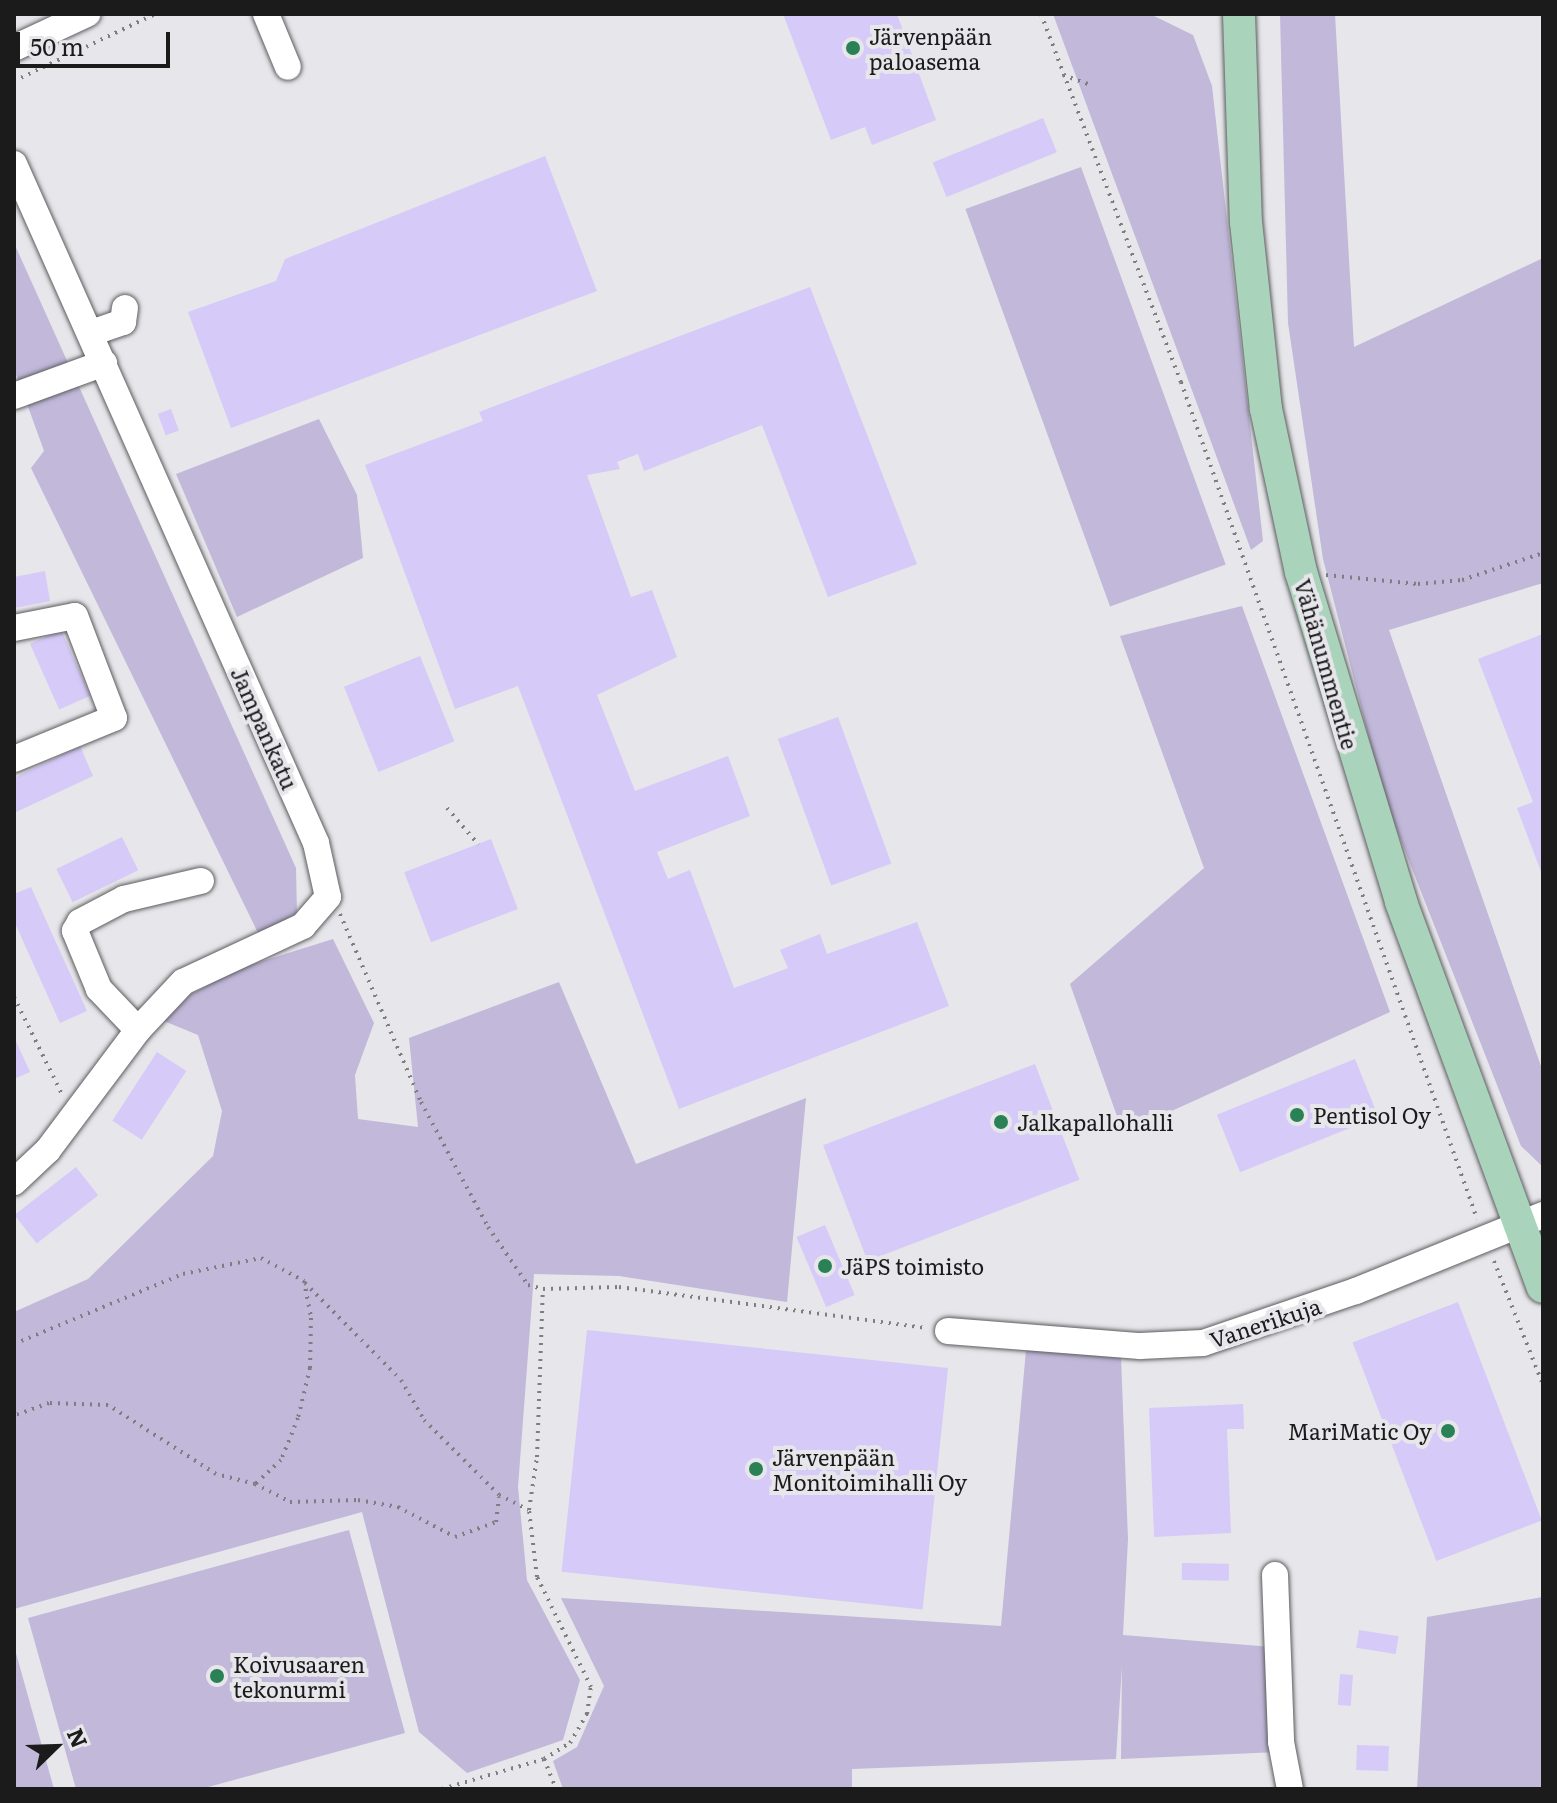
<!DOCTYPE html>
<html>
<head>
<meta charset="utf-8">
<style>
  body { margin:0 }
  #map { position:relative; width:1557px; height:1803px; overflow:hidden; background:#e7e6ea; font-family:Literata,serif }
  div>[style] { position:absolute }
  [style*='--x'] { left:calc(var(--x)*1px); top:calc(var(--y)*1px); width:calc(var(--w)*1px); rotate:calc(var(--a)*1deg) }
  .green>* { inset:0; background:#c1b8da; transform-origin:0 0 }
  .building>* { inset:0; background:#d6caf8; transform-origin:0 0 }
  .path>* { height:4px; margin-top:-2px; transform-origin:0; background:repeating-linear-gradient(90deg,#7e7e80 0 2px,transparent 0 8px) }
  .roads { filter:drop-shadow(0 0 2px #5d5d60) drop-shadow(0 0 2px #5d5d60) }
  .minor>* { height:26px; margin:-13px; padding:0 13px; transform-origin:13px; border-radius:13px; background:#fff }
  .major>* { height:32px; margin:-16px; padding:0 16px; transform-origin:16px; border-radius:16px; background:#aad3bb }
  .dots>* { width:22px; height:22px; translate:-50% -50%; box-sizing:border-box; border:4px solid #e7e6ea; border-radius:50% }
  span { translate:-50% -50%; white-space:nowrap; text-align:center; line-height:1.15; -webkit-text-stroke:8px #e7e6ea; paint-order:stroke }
  .poi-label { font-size:22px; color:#1b1b1c }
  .left { translate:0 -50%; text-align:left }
  .right { translate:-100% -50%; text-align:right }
  .street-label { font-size:22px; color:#1b1b1c }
  .frame { position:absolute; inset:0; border:16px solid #1b1b1c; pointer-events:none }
  .north { position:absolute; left:16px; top:1707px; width:80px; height:80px; -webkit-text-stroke:6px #e7e6ea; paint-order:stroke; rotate:67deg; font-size:22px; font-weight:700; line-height:32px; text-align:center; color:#1b1b1c }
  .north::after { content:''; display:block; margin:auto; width:28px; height:36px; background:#1b1b1c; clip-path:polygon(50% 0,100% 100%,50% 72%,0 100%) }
  .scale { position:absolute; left:16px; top:32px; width:154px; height:36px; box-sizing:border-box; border:4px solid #1b1b1c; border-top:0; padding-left:10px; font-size:24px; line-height:28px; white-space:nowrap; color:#1b1b1c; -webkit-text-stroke:6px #e7e6ea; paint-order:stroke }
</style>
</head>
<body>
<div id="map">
  <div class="green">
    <i style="clip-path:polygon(1053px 14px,1150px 14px,1193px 35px,1212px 86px,1263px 541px,1251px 550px)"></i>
    <i style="clip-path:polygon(1280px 14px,1335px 14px,1354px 347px,1543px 258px,1543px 583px,1389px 630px,1543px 1072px,1543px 1167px,1521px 1146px,1385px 800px,1323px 559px,1288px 323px)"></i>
    <i style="left:1081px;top:167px;width:423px;height:123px;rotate:70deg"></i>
    <i style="clip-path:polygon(14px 243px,68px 363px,20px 384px,14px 370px)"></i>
    <i style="clip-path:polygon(76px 380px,296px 868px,297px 913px,259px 935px,31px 468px,44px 451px,26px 401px)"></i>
    <i style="clip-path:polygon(319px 419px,357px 495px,363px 558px,237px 617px,176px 474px)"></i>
    <i style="clip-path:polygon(1242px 606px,1390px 1012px,1123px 1133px,1070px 984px,1204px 868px,1120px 636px)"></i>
    <i style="clip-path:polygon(333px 939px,374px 1023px,355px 1075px,358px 1119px,418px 1127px,409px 1038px,559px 982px,636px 1164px,806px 1098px,787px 1302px,619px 1276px,534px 1274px,518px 1487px,527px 1580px,580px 1680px,563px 1740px,467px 1773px,419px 1732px,362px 1512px,14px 1609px,14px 1312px,88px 1279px,213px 1156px,222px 1111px,198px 1035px,164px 1021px,190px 995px,237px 969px)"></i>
    <i style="clip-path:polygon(1026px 1350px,1121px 1357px,1128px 1539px,1123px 1635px,1272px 1647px,1275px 1752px,1121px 1759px,1122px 1666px,1116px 1759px,852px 1769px,852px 1789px,563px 1789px,553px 1761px,577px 1747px,604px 1686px,561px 1598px,1001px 1626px)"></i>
    <i style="clip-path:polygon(349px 1530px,405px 1733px,201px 1789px,76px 1789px,28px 1618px)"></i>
    <i style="clip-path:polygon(1543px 1597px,1543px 1789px,1417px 1789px,1427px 1617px)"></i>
    <i style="clip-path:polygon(14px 1646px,54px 1789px,14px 1789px)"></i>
  </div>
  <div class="building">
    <i style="clip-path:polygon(783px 14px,897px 14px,936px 120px,872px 145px,865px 127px,831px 140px)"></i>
    <i style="left:1043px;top:118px;width:37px;height:119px;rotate:68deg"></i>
    <i style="clip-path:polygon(545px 156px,597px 291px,231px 428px,188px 312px,276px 281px,285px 259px)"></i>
    <i style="clip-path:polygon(810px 287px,917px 564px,828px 597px,762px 425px,644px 471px,638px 454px,617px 462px,620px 469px,587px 475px,631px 597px,652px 590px,677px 657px,597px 695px,635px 791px,728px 756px,750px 816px,657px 852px,668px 879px,690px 870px,734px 988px,788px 968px,780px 950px,820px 934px,827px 954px,917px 922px,949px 1006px,679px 1109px,518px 686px,455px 709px,365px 465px,483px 421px,479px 412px)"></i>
    <i style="left:171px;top:409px;width:23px;height:14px;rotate:70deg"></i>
    <i style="clip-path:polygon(45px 571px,50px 601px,14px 608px,14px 577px)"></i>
    <i style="left:61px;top:630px;width:72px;height:34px;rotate:66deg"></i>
    <i style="clip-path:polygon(1543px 634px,1543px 877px,1517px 808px,1533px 802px,1478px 659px)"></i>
    <i style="left:420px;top:656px;width:92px;height:82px;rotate:68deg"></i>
    <i style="left:838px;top:717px;width:156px;height:64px;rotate:70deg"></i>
    <i style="clip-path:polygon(80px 746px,93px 776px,14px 813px,14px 778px)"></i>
    <i style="left:122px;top:837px;width:37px;height:73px;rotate:64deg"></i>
    <i style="left:491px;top:839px;width:75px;height:93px;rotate:69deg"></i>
    <i style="clip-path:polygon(31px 887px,87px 1011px,60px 1023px,14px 921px,14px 894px)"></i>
    <i style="clip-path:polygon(14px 1037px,30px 1072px,14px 1079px)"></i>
    <i style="left:157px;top:1052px;width:35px;height:82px;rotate:33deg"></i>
    <i style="left:1355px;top:1059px;width:62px;height:149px;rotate:68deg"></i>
    <i style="left:1035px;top:1064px;width:124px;height:227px;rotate:69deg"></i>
    <i style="left:76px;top:1167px;width:36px;height:78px;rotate:52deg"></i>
    <i style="left:825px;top:1225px;width:76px;height:31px;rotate:67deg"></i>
    <i style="left:1458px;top:1302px;width:234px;height:113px;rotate:69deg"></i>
    <i style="left:587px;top:1330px;width:363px;height:243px;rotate:6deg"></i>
    <i style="clip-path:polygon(1243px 1404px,1244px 1429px,1227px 1429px,1231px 1533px,1154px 1537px,1149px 1408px)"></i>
    <i style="left:1182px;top:1563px;width:47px;height:17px;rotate:1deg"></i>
    <i style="left:1359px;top:1630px;width:40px;height:18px;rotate:9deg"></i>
    <i style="left:1340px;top:1674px;width:13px;height:31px;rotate:4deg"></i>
    <i style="left:1357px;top:1745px;width:32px;height:25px;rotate:2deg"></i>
  </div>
  <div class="path">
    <i style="--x:1041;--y:14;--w:394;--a:69.2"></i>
    <i style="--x:1181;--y:382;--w:888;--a:70.52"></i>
    <i style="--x:1063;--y:75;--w:32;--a:20"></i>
    <i style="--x:14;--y:81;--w:156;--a:-25.4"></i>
    <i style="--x:1326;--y:575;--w:92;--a:5.6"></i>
    <i style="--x:1418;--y:584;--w:44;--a:-5.2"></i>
    <i style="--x:1462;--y:580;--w:85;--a:-18.4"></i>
    <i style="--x:447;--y:808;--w:48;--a:49.3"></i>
    <i style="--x:340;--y:914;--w:205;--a:66.7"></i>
    <i style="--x:421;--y:1102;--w:142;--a:61.8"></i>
    <i style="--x:488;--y:1227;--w:70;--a:55.4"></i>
    <i style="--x:528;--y:1285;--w:16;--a:15"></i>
    <i style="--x:14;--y:997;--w:108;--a:63.7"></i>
    <i style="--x:1494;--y:1261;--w:133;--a:68.4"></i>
    <i style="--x:305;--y:1283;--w:136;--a:45.3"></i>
    <i style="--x:401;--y:1380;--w:46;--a:60.1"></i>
    <i style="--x:424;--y:1420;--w:106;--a:45"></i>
    <i style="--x:499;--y:1495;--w:33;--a:27"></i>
    <i style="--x:14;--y:1344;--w:183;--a:-22.5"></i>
    <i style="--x:183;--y:1274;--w:80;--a:-11.6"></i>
    <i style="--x:261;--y:1258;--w:49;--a:28.1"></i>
    <i style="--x:304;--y:1281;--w:38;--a:79"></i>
    <i style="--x:311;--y:1318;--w:50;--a:91.1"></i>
    <i style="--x:310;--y:1368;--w:51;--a:103.5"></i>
    <i style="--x:298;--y:1418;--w:45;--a:112"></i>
    <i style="--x:281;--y:1460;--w:35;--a:137"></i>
    <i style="--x:255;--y:1484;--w:40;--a:-165.6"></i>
    <i style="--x:216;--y:1474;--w:128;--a:-147.4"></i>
    <i style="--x:108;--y:1405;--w:59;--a:-178.1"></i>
    <i style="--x:49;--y:1403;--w:37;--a:160"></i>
    <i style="--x:255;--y:1484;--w:39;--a:27"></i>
    <i style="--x:290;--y:1502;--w:68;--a:-1.7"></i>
    <i style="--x:358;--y:1500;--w:41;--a:9.9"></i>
    <i style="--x:398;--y:1507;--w:64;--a:27.8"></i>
    <i style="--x:455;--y:1537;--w:44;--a:-20.1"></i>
    <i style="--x:496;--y:1522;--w:25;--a:-83"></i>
    <i style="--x:544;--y:1759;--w:32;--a:68"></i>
    <i style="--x:442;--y:1789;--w:106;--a:-16.4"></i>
    <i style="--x:544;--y:1759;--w:31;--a:-32"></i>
    <i style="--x:570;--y:1743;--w:34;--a:-60"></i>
    <i style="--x:587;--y:1714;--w:27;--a:-82"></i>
    <i style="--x:591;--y:1687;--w:123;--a:-116.1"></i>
    <i style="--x:537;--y:1577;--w:67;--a:-96.8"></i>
    <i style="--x:529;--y:1510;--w:54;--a:-81.4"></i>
    <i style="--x:537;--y:1457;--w:168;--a:-88"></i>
    <i style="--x:543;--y:1289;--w:76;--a:-1.5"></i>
    <i style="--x:619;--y:1287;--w:311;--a:7.6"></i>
  </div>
  <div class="roads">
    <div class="minor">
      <i style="--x:266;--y:14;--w:57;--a:67.5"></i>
      <i style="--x:14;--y:48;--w:81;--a:-25"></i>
      <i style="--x:14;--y:164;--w:743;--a:66.02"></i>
      <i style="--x:316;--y:843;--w:55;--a:77.5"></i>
      <i style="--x:328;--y:897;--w:38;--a:131"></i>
      <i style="--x:303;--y:926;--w:132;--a:155"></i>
      <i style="--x:183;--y:982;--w:66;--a:133.2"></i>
      <i style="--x:138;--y:1030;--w:150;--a:126.9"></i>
      <i style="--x:48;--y:1150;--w:47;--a:136.7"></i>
      <i style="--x:91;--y:333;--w:34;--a:-19"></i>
      <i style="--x:123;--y:322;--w:14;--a:-82"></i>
      <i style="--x:14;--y:396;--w:96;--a:-20.1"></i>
      <i style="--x:14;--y:628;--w:62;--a:-11.1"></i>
      <i style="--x:75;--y:616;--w:109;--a:69.1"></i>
      <i style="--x:114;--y:718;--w:108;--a:157.7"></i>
      <i style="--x:138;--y:1030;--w:57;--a:-133.6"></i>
      <i style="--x:99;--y:989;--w:63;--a:-112.5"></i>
      <i style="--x:75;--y:931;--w:10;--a:-61"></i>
      <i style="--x:80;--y:922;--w:50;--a:-27.6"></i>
      <i style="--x:124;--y:899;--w:79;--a:-13.2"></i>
      <i style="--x:948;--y:1331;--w:193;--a:4.5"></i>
      <i style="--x:1140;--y:1346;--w:63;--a:-2.7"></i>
      <i style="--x:1203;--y:1343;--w:162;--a:-18.8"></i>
      <i style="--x:1356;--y:1291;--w:202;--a:-22.1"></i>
      <i style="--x:1275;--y:1575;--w:167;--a:87.9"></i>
      <i style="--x:1281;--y:1742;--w:48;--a:79.2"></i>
    </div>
    <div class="major">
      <i style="--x:1239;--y:14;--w:208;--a:88.1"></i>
      <i style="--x:1246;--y:222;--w:188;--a:83.9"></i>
      <i style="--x:1266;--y:409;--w:167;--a:77.9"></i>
      <i style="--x:1301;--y:572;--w:345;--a:73.1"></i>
      <i style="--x:1401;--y:902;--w:410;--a:69.8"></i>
    </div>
  </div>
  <div class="dots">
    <i style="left:853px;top:48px;background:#298155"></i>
    <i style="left:1297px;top:1115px;background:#298155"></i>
    <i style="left:1001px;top:1122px;background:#298155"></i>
    <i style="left:825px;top:1266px;background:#298155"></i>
    <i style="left:1448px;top:1431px;background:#298155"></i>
    <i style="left:756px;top:1469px;background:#298155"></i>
    <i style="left:217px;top:1676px;background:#298155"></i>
  </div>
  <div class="poi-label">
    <span class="left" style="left:869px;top:48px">Järvenpään<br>paloasema</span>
    <span class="left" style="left:1313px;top:1115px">Pentisol Oy</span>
    <span class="left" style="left:1017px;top:1122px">Jalkapallohalli</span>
    <span class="left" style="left:841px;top:1266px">JäPS toimisto</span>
    <span class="right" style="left:1432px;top:1431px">MariMatic Oy</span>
    <span class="left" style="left:772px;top:1469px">Järvenpään<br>Monitoimihalli Oy</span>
    <span class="left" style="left:233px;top:1676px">Koivusaaren<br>tekonurmi</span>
  </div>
  <div class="street-label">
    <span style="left:1327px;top:664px;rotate:74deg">Vähänummentie</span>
    <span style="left:265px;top:728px;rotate:66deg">Jampankatu</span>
    <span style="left:1265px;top:1322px;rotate:-18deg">Vanerikuja</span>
  </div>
  <div class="frame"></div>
  <div class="north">N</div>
  <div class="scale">50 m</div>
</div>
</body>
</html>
